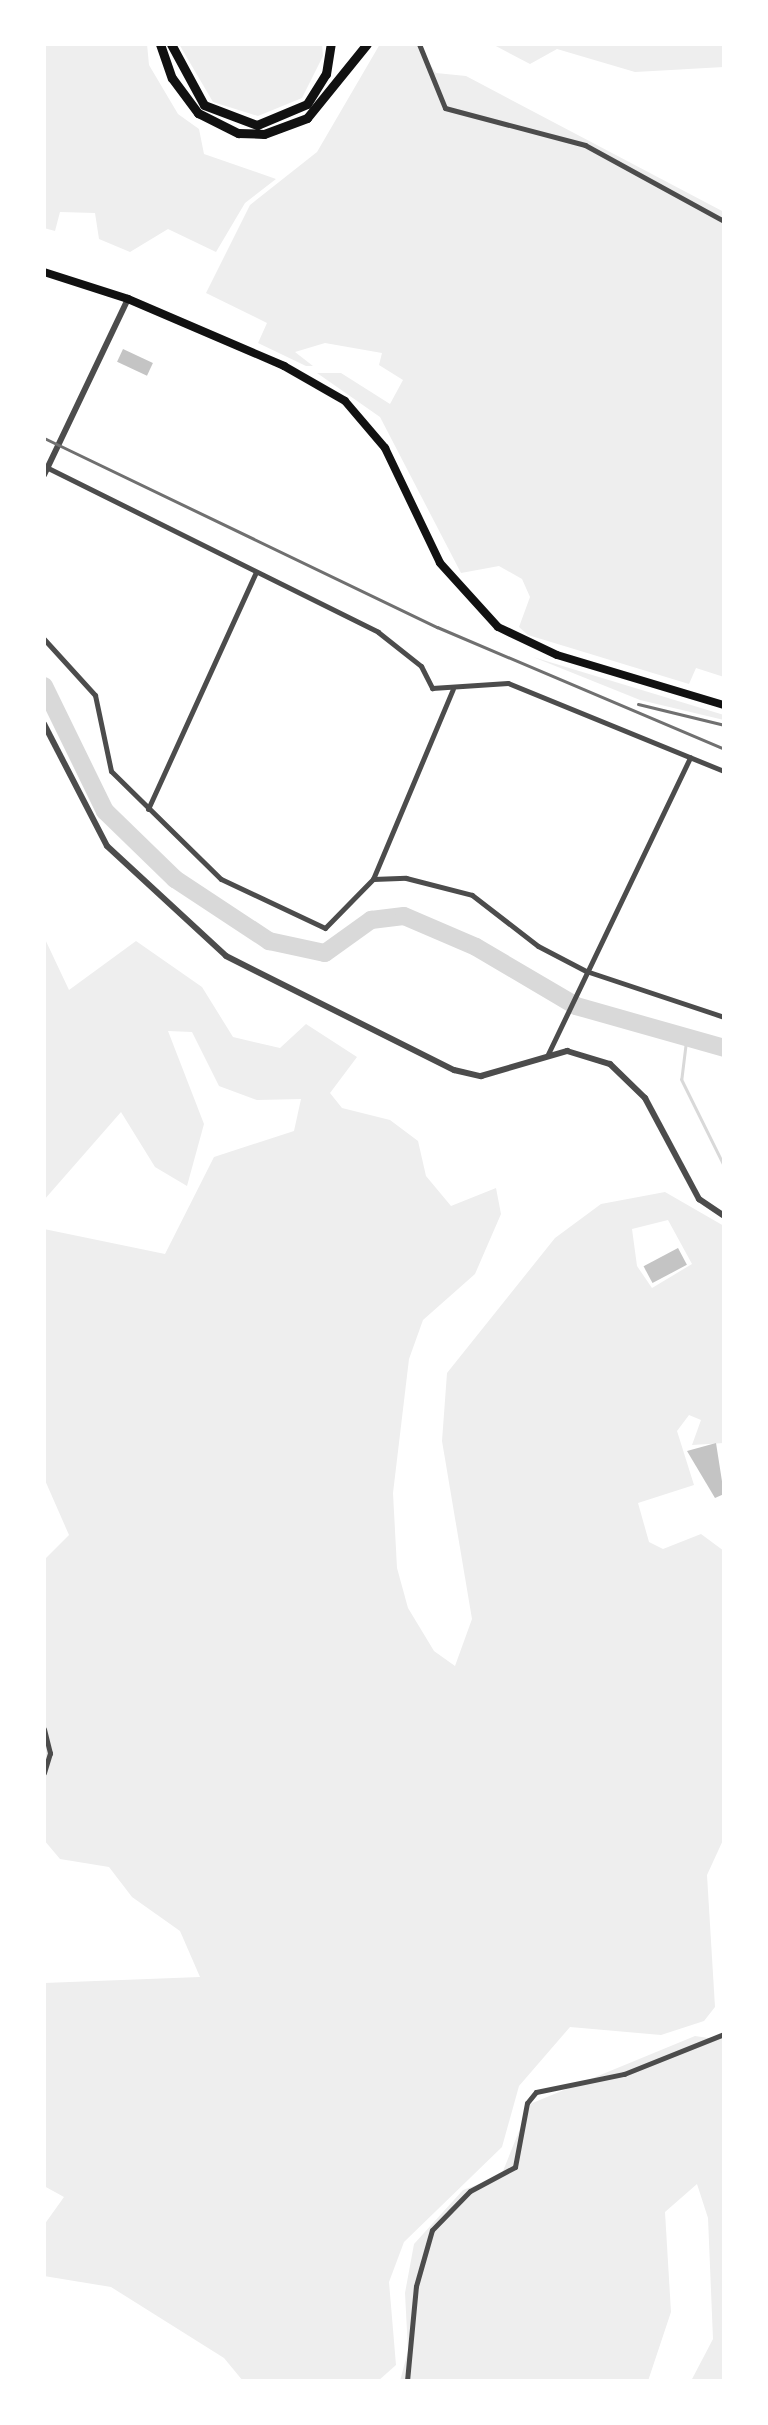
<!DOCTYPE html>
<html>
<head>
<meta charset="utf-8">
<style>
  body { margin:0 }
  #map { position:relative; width:768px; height:2425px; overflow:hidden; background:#fff; font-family:"Golos Text",sans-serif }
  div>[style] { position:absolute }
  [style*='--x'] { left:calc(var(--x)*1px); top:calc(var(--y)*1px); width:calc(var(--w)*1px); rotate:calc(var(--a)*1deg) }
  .green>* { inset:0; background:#eee }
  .stream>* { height:3px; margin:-1.5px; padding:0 1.5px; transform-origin:1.5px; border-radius:1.5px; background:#d9d9d9 }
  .river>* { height:18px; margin:-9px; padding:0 9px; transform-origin:9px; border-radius:9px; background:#d9d9d9 }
  .building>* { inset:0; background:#c4c4c4; transform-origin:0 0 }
  .minor>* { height:5px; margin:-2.5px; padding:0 2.5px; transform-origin:2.5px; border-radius:2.5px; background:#4c4c4c }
  .tertiary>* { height:6px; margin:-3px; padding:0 3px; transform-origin:3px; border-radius:3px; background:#4c4c4c }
  .primary>* { height:8px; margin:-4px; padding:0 4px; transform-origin:4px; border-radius:4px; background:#111 }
  .motorway>* { height:9px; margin:-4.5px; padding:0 4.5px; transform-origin:4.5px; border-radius:4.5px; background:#111 }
  .rail>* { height:3px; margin:-1.5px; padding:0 1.5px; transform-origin:1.5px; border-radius:1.5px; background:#707070 }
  span { translate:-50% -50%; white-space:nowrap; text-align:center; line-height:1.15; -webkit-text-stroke:7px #fff; paint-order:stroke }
  .frame { position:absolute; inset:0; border:46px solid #fff; pointer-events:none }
</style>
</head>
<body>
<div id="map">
  <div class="green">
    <i style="clip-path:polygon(44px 44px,147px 44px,149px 65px,178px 114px,199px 129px,204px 154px,276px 179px,245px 203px,216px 252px,168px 229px,130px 252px,99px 239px,95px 213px,60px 212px,55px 231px,44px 228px)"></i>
    <i style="clip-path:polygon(179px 44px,322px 44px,323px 56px,302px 98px,258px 116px,213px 102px)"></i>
    <i style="clip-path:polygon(380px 44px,416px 44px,436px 73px,466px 76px,724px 212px,724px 677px,696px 668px,689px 684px,528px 635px,519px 627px,530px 597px,522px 579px,499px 566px,461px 573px,380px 417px,317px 373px,341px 373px,390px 404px,403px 380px,379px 365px,382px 353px,325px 343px,295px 352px,313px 366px,306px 366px,258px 343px,267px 323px,206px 293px,250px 205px,317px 152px)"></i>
    <i style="clip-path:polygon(492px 44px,724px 44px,724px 67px,635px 72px,557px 49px,530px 64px)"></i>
    <i style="clip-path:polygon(533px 657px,724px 715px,724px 720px,640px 700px)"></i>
    <i style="clip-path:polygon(evenodd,44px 937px,69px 990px,136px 941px,202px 987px,233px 1037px,280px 1048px,306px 1024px,357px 1057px,330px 1093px,342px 1108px,390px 1120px,418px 1141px,426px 1176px,451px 1206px,496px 1188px,501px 1214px,475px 1274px,423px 1320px,409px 1359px,393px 1493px,397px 1568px,408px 1608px,434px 1651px,455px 1666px,472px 1619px,442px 1441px,447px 1373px,555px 1238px,601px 1204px,665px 1192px,724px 1226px,724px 1443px,692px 1445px,701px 1420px,689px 1415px,677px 1431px,694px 1485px,638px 1503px,649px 1542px,663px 1549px,701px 1534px,724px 1551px,724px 1838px,707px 1875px,715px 2007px,704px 2021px,661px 2035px,570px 2027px,519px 2086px,502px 2147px,404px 2242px,389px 2282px,396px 2365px,378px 2381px,243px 2381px,224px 2358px,111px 2287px,44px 2276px,44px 2225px,64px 2197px,44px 2186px,44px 1983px,200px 1977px,180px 1931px,132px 1897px,109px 1867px,60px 1859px,44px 1840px,44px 1560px,69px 1535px,44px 1478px,44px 1229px,165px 1254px,214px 1157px,294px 1131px,301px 1099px,257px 1100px,219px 1086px,192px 1032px,168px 1031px,204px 1124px,187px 1186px,155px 1167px,121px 1112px,44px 1200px,44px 937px,668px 1220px,692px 1264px,652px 1288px,637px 1266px,632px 1229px,668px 1220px)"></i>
    <i style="clip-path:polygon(724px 2032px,724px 2381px,691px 2381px,713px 2339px,708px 2218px,697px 2184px,665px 2212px,671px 2312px,648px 2381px,400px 2381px,408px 2351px,405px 2293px,414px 2244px,463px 2190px,501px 2176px,530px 2104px,695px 2036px,715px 2039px)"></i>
  </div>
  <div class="stream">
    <i style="--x:686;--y:1041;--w:38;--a:97"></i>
    <i style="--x:681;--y:1079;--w:97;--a:63.7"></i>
  </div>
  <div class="river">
    <i style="--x:44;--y:686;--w:139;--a:64"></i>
    <i style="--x:105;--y:811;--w:98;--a:44.2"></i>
    <i style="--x:175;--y:879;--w:113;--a:33.4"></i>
    <i style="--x:269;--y:941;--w:57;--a:12.1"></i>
    <i style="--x:325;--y:953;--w:57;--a:-35.7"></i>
    <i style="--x:371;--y:920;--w:33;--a:-7"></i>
    <i style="--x:404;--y:916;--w:78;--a:23.3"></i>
    <i style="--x:476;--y:947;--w:116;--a:30.5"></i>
    <i style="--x:576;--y:1006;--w:154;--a:15.8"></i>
  </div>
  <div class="building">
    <i style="left:123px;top:349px;width:33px;height:14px;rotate:25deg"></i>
    <i style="left:678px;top:1248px;width:19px;height:39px;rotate:62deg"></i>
    <i style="clip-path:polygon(716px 1443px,724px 1494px,715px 1498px,687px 1451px)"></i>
  </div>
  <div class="minor">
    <i style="--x:419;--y:44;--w:69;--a:67.9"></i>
    <i style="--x:445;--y:108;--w:145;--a:14.8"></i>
    <i style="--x:585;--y:145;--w:158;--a:28.7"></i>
    <i style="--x:44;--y:466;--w:373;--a:26.4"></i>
    <i style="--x:378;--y:632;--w:55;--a:38.3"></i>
    <i style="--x:421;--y:666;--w:25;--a:63"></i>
    <i style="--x:432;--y:688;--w:76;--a:-3.8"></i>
    <i style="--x:508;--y:683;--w:233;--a:22.2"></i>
    <i style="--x:44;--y:639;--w:76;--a:47.7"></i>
    <i style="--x:95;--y:695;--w:78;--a:78.1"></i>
    <i style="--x:111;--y:771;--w:154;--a:44.5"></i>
    <i style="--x:221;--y:879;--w:115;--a:25.2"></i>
    <i style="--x:325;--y:928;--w:69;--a:-45.6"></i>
    <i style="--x:373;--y:879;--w:33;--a:-2"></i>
    <i style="--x:406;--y:878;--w:68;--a:14.4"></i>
    <i style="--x:472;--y:895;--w:83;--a:37.7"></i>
    <i style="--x:538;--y:946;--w:54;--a:27.5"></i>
    <i style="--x:586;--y:971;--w:145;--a:18.4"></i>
    <i style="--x:148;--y:809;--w:260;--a:-65.5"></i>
    <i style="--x:373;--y:879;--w:206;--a:-67.2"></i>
    <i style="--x:548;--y:1054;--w:329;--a:-64.4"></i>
    <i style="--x:44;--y:1729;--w:25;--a:76"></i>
    <i style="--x:50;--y:1753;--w:21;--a:107"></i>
    <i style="--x:407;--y:2381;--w:95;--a:-84.6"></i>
    <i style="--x:416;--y:2286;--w:58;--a:-74.1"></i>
    <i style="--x:432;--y:2230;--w:54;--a:-45.7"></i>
    <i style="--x:470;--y:2191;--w:51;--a:-28.1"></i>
    <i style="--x:515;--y:2167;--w:65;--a:-79.4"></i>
    <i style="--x:527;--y:2103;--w:14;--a:-51"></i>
    <i style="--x:536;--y:2092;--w:90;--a:-11.6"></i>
    <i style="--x:624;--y:2074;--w:108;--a:-21.8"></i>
  </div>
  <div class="tertiary">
    <i style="--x:44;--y:475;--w:195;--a:-64.5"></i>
    <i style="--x:44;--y:724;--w:137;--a:62.7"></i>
    <i style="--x:107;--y:846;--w:162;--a:42.7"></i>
    <i style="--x:226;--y:956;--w:255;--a:26.6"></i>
    <i style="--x:454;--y:1070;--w:28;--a:13"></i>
    <i style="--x:481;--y:1076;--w:90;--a:-16.2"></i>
    <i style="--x:567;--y:1051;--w:45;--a:16.8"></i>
    <i style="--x:610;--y:1064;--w:49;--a:44.2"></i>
    <i style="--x:645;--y:1098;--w:115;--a:61.9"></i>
    <i style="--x:699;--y:1199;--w:30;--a:34"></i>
  </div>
  <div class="primary">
    <i style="--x:44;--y:272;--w:88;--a:17.8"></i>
    <i style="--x:128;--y:299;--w:170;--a:23.2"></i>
    <i style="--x:284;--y:366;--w:70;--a:29.8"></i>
    <i style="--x:345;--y:401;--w:62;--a:49.6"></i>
    <i style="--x:385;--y:448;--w:127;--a:64.4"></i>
    <i style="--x:440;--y:563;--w:86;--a:47.8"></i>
    <i style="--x:498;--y:627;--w:65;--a:25.4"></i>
    <i style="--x:557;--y:655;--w:174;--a:16.7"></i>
  </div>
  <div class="motorway">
    <i style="--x:160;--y:44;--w:36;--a:71"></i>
    <i style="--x:172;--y:78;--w:44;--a:53.4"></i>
    <i style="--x:198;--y:113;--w:45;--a:26.6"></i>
    <i style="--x:238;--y:133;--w:26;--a:2"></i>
    <i style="--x:264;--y:134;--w:46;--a:-20.4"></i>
    <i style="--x:307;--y:118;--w:95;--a:-51"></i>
    <i style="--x:171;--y:44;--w:69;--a:61.6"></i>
    <i style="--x:204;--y:105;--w:57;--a:20.7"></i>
    <i style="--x:257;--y:125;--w:54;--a:-22.8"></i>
    <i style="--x:307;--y:104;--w:36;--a:-58"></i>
    <i style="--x:326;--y:74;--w:30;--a:-81"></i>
  </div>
  <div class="rail">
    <i style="--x:44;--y:438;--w:436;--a:25.7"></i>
    <i style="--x:437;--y:627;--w:312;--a:23"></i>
    <i style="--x:638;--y:704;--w:89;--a:13.7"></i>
  </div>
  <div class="frame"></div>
</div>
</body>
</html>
